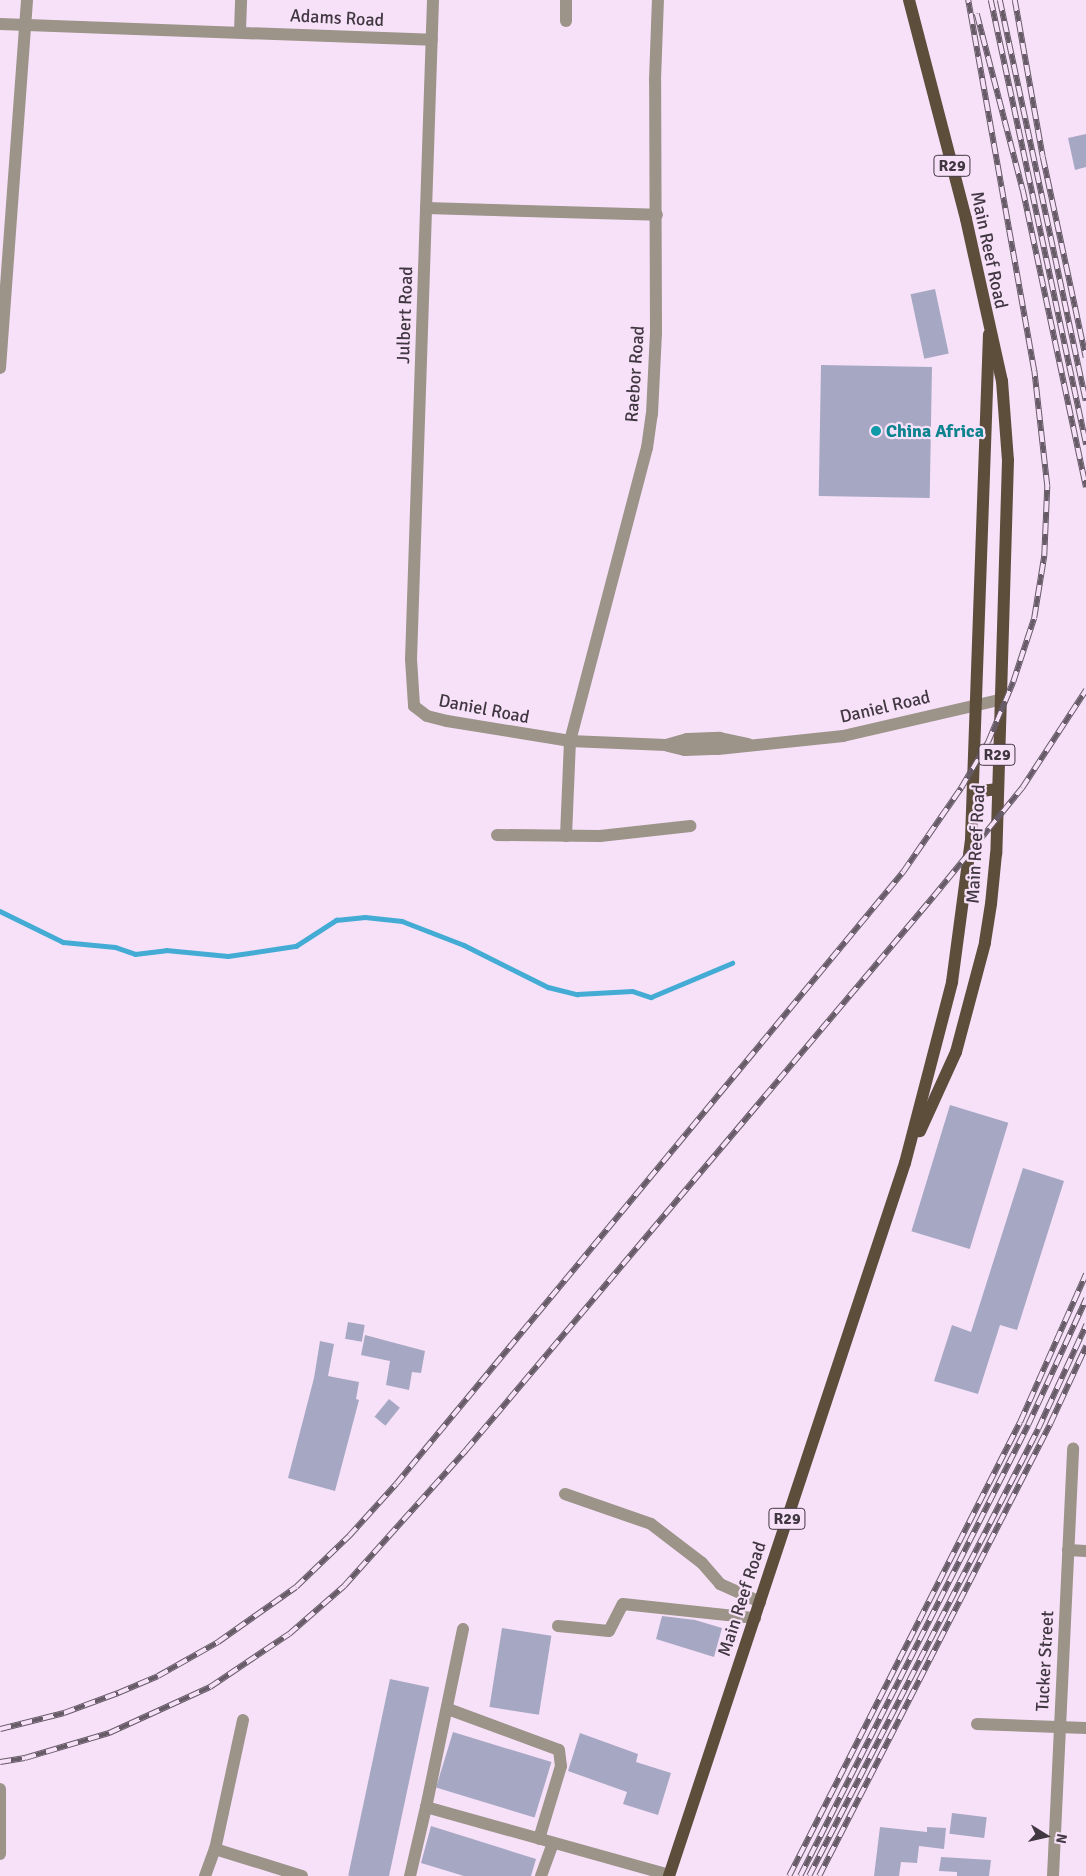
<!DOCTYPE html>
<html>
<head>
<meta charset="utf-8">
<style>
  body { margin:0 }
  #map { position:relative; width:1086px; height:1876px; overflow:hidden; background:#f7e1f9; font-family:Signika,sans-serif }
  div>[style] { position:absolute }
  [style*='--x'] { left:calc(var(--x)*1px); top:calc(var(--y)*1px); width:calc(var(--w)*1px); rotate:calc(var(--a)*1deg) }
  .stream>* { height:4.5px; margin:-2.25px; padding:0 2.25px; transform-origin:2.25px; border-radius:2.25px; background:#44acd4 }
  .building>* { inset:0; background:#a6a7c3; transform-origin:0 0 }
  .minor>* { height:12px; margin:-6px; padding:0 6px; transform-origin:6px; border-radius:6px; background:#9c9389 }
  .major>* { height:12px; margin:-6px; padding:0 6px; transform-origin:6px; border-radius:6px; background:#5d4e3c }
  .rail>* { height:5.5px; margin-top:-2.75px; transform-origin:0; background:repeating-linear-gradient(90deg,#f7e1f9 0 11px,#675b68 0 22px); box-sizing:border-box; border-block:1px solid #675b68 }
  .dots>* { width:14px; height:14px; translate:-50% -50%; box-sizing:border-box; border:2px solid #f7e1f9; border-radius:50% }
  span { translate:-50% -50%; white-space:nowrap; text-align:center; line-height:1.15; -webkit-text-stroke:4.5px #f7e1f9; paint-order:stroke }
  .shield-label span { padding:1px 4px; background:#f7e1f9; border:1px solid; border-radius:4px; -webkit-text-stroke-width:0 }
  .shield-label { font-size:16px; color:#403741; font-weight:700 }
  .street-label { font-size:18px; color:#403741 }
  .culture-label { font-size:18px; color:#0d838f; font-weight:700 }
  .left { translate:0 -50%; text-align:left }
  .north { position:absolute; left:1021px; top:1811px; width:50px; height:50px; -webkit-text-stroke:4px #f7e1f9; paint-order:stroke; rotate:100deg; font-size:14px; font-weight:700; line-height:20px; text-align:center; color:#403741 }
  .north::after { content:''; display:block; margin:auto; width:18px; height:22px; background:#403741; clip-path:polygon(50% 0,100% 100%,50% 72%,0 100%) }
</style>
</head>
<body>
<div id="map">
  <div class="stream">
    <i style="--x:0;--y:911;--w:70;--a:26.2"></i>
    <i style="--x:63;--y:942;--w:52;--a:5.5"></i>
    <i style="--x:115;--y:947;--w:21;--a:19"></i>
    <i style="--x:135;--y:954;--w:31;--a:-7"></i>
    <i style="--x:166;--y:950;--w:62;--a:5.5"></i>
    <i style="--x:228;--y:956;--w:69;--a:-8.4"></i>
    <i style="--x:296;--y:946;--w:48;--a:-33"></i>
    <i style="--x:336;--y:920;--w:29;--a:-6"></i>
    <i style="--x:365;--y:917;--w:37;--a:6"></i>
    <i style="--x:402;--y:921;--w:66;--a:21.2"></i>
    <i style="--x:464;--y:945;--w:94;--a:26.6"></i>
    <i style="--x:548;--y:987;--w:30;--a:14"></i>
    <i style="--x:577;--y:994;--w:55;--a:-3.1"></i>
    <i style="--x:632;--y:991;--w:20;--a:18"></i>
    <i style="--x:651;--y:997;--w:88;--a:-22.8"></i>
  </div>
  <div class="building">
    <i style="clip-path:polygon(1086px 134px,1086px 167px,1075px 170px,1068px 138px)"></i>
    <i style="left:935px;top:289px;width:66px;height:25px;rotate:78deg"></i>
    <i style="left:821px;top:365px;width:111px;height:131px;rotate:1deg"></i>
    <i style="left:950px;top:1105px;width:61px;height:132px;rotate:17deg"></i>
    <i style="clip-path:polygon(1023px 1168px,1064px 1181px,1017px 1330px,1000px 1325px,978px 1394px,934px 1381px,952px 1325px,971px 1332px)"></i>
    <i style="left:348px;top:1322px;width:17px;height:17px;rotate:10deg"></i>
    <i style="clip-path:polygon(365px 1335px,425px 1351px,421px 1373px,412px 1372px,409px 1390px,386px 1385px,390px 1361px,361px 1355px)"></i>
    <i style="clip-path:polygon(320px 1341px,334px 1344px,328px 1376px,359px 1382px,356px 1399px,359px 1400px,335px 1491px,288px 1478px,314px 1378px)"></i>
    <i style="left:389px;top:1399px;width:14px;height:23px;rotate:39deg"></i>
    <i style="clip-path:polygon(662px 1616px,695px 1620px,722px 1628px,714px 1657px,656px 1639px)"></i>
    <i style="left:502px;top:1628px;width:50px;height:80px;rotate:9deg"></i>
    <i style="left:390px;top:1679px;width:40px;height:201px;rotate:12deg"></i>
    <i style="left:453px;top:1732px;width:103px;height:58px;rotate:17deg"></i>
    <i style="clip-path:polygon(580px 1733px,638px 1754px,636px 1762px,671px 1773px,658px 1815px,623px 1804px,627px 1792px,568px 1771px)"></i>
    <i style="left:952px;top:1813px;width:35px;height:21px;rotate:7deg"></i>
    <i style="clip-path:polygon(431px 1826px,536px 1859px,531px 1876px,464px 1876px,421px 1863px)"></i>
    <i style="clip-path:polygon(880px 1827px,927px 1832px,927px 1827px,946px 1828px,944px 1849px,919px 1846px,917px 1863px,901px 1862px,899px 1876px,874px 1876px)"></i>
    <i style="clip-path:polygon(941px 1857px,991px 1860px,989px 1876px,957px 1876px,957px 1872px,939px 1871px)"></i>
  </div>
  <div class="minor">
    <i style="--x:433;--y:0;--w:659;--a:91.91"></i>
    <i style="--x:411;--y:659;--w:47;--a:86.3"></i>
    <i style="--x:414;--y:706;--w:16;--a:38"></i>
    <i style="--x:427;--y:716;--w:21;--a:14"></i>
    <i style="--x:447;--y:721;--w:125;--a:9.2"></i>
    <i style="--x:570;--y:741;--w:96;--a:2.4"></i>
    <i style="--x:666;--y:745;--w:22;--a:-16"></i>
    <i style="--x:687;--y:739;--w:33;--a:-2"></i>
    <i style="--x:720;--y:738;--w:29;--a:12"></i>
    <i style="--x:566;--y:21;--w:21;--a:-90"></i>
    <i style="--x:0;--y:24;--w:432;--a:2.1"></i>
    <i style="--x:240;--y:31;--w:31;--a:-88"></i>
    <i style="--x:426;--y:208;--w:231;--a:1.7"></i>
    <i style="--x:0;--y:368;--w:369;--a:-85.8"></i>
    <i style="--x:668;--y:746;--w:17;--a:13"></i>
    <i style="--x:685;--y:750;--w:33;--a:-2"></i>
    <i style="--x:718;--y:749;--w:126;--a:-5.9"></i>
    <i style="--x:843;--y:736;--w:160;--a:-13"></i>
    <i style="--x:497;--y:835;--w:103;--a:0.6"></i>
    <i style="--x:600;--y:836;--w:91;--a:-6.3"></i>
    <i style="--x:566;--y:836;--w:95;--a:-87.6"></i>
    <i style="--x:570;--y:741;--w:303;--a:-75.3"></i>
    <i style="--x:647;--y:448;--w:34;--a:-82"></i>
    <i style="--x:652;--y:414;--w:81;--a:-87.2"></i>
    <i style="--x:656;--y:333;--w:253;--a:-90.2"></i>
    <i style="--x:655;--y:80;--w:80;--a:-87.9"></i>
    <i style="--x:565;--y:1494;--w:91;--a:19.2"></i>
    <i style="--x:651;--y:1524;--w:64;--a:37.4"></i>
    <i style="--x:702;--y:1563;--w:28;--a:49"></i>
    <i style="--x:720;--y:1584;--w:44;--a:24.2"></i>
    <i style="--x:1068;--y:1550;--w:18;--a:3"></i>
    <i style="--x:558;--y:1626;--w:51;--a:5.6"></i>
    <i style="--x:609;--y:1631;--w:30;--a:-63"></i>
    <i style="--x:623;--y:1604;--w:133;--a:6.1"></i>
    <i style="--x:463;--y:1629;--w:182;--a:101.7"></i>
    <i style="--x:426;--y:1807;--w:252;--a:15.6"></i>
    <i style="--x:448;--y:1709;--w:118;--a:20.3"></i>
    <i style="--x:559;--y:1750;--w:16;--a:83"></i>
    <i style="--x:561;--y:1766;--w:76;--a:106.8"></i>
    <i style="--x:243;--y:1720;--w:132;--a:102.2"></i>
    <i style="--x:215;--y:1849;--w:91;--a:17.2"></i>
    <i style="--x:977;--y:1724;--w:109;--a:2.1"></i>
    <i style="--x:0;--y:1789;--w:65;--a:90"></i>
    <i style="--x:205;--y:1876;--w:29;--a:-70"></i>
    <i style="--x:410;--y:1876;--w:71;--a:-76.9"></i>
    <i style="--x:541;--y:1876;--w:35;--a:-70"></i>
    <i style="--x:1053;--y:1876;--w:428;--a:-87.3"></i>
  </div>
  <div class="major">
    <i style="--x:909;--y:0;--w:226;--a:75.4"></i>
    <i style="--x:966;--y:219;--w:166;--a:77.5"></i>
    <i style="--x:1002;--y:381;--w:79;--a:85.7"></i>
    <i style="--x:1008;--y:460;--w:394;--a:91.7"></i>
    <i style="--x:996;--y:854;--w:50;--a:95.7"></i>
    <i style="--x:991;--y:904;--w:39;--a:99"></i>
    <i style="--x:985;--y:943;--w:113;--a:104.9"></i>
    <i style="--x:956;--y:1052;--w:87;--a:114.5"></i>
    <i style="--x:973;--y:792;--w:23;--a:-7"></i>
    <i style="--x:669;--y:1876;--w:751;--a:-71.69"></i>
    <i style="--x:905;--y:1163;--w:187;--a:-75.4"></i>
    <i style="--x:952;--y:982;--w:144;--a:-82.4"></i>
    <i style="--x:971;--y:839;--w:505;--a:-87.96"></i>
  </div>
  <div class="rail">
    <i style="--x:991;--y:0;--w:455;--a:77.9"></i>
    <i style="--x:1000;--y:0;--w:410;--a:77.9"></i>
    <i style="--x:1015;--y:0;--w:159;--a:79.9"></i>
    <i style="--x:1043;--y:157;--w:205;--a:77.9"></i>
    <i style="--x:977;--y:14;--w:182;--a:75.4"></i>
    <i style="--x:1023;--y:190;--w:304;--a:78"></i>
    <i style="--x:0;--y:1729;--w:66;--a:-14"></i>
    <i style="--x:64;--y:1713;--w:58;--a:-20.3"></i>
    <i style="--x:118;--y:1693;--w:43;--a:-23"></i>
    <i style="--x:158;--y:1676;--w:69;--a:-29.5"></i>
    <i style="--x:218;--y:1642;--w:95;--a:-35.2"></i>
    <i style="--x:296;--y:1587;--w:74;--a:-43.9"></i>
    <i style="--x:349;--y:1536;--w:70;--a:-47.9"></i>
    <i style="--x:396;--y:1484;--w:795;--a:-50.36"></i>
    <i style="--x:903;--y:872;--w:102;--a:-55.4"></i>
    <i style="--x:961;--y:788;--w:53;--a:-59.6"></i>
    <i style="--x:988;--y:742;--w:65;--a:-67.4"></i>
    <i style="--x:1013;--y:682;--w:67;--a:-71.8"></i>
    <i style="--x:1034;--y:618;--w:63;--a:-80.8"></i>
    <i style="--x:1044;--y:556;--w:70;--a:-87.5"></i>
    <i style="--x:1047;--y:486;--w:116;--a:-96.4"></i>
    <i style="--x:1034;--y:371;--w:377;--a:-100.1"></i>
    <i style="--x:0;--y:1762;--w:25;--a:-9"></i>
    <i style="--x:25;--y:1758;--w:88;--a:-16.6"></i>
    <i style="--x:109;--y:1733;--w:111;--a:-24.5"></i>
    <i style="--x:210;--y:1687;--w:95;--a:-33.9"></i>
    <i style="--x:289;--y:1634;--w:73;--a:-41.1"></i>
    <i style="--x:344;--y:1586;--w:183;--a:-48.1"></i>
    <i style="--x:466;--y:1450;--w:724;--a:-49.82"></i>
    <i style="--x:933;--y:897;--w:141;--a:-50.8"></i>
    <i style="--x:1022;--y:788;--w:117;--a:-56.9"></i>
    <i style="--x:789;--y:1876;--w:509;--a:-63.03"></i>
    <i style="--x:1020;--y:1422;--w:162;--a:-66"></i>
    <i style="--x:800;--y:1876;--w:505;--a:-63.18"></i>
    <i style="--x:1028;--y:1425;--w:139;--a:-65.3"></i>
    <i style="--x:809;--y:1876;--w:502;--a:-62.87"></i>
    <i style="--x:1038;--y:1429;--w:115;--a:-65.2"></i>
    <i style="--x:819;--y:1876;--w:508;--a:-62.93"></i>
    <i style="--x:1050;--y:1424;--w:86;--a:-65.2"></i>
  </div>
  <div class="dots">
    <i style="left:876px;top:431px;background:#0f9aa8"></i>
  </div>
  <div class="shield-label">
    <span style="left:952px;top:166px">R29</span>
    <span style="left:997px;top:755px">R29</span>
    <span style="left:787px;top:1519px">R29</span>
  </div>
  <div class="street-label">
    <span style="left:337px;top:18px;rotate:3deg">Adams Road</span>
    <span style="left:989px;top:250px;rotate:78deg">Main Reef Road</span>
    <span style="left:405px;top:315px;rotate:-88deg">Julbert Road</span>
    <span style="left:635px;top:374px;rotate:-86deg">Raebor Road</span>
    <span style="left:885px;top:707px;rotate:-13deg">Daniel Road</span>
    <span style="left:484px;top:709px;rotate:11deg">Daniel Road</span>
    <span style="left:976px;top:844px;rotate:-87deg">Main Reef Road</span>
    <span style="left:742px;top:1599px;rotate:-72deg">Main Reef Road</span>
    <span style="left:1045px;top:1661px;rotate:-87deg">Tucker Street</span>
  </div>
  <div class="culture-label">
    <span class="left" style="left:886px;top:431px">China Africa</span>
  </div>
  <div class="north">N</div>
</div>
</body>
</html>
